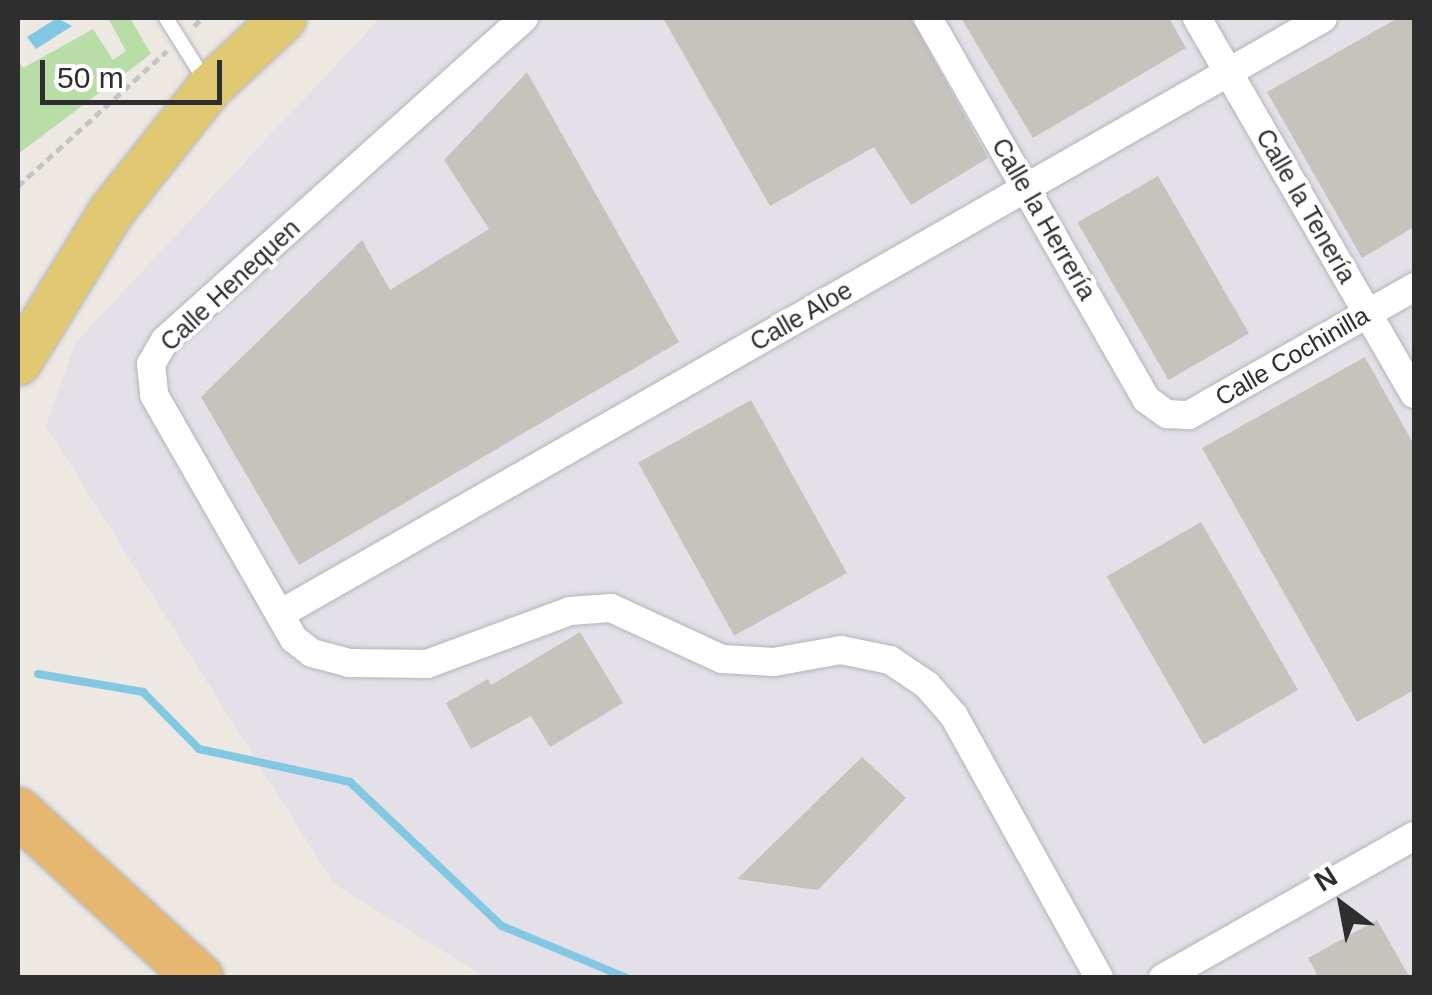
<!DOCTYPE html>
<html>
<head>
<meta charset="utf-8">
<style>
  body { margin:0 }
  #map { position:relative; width:1432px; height:995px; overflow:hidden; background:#ede8e2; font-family:Arial,sans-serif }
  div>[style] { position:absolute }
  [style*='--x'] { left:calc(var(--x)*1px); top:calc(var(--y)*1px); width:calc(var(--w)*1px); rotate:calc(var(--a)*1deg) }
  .industrial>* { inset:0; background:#e3e1e7 }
  .green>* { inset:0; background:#b8dda6 }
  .water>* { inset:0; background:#83c8e2 }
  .stream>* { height:8px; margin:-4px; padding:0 4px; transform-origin:4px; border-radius:4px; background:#83c8e2 }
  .building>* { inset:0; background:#c6c3bd; transform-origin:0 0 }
  .path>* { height:5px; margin-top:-2.5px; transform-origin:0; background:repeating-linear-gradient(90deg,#c4c4c4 0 8px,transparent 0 13px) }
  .roads { filter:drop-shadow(0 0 2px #b2b4bc) drop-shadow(0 0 2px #b2b4bc) }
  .service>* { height:14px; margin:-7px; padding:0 7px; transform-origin:7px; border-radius:7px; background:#fff }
  .minor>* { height:28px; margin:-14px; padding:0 14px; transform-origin:14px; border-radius:14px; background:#fff }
  .primary>* { height:45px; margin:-22.5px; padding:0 22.5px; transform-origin:22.5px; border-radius:22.5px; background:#e1c873 }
  .trunk>* { height:48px; margin:-24px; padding:0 24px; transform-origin:24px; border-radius:24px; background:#e6b770 }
  span { translate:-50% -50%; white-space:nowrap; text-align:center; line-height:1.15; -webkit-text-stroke:8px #fff; paint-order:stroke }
  .street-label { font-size:25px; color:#2e2e2e }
  .frame { position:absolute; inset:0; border:20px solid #2e2e2e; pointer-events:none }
  .north { position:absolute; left:1292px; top:855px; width:100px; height:100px; -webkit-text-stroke:8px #fff; paint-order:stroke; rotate:328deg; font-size:28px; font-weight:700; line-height:40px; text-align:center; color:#2e2e2e }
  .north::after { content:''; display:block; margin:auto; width:35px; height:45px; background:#2e2e2e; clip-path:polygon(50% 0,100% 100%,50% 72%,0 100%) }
  .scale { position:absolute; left:40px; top:60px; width:182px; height:45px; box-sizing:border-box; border:5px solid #2e2e2e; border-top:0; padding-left:12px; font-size:30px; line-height:35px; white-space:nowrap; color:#2e2e2e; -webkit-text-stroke:8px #fff; paint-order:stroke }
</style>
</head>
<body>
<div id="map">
  <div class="industrial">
    <i style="clip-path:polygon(380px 18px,1414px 18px,1414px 977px,485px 977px,334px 884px,46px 426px,75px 343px)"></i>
  </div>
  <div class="green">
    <i style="clip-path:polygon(108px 18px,130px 18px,151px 54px,18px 154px,18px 60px,23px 68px,93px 29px,113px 60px,126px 51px)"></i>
  </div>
  <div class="water">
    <i style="clip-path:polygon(57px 18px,72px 26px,36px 49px,27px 37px)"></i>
  </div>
  <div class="stream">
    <i style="--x:38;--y:674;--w:107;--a:9.7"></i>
    <i style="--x:143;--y:692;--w:80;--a:45.5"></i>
    <i style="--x:199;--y:749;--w:155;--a:12.3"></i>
    <i style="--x:350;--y:782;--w:209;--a:43.5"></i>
    <i style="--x:502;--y:926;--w:135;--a:22.6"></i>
  </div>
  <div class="building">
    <i style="clip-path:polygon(663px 18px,911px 18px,988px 158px,911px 205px,874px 147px,770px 206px)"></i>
    <i style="clip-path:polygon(961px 18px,1169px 18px,1186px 48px,1033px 138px)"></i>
    <i style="clip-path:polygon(1398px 18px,1414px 18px,1414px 227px,1362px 258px,1267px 92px)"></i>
    <i style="clip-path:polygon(527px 72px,679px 342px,299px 565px,201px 397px,362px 240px,390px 290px,489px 229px,444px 160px)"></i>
    <i style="left:1158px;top:176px;width:182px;height:93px;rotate:60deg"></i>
    <i style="clip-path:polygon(1365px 357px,1414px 445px,1414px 690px,1357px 722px,1202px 448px)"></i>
    <i style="left:751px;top:400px;width:198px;height:129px;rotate:61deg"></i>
    <i style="left:1201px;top:522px;width:194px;height:109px;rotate:60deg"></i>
    <i style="clip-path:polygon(580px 632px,623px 703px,550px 747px,531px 716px,471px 749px,446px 703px,488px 679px,491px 685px)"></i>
    <i style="clip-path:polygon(862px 757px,906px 798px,818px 890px,737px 879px)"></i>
    <i style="clip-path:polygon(1377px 920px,1410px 978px,1319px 978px,1308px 958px)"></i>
  </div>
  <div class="path">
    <i style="--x:194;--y:26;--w:12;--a:-42"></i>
    <i style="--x:18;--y:186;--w:201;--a:-42.2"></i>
  </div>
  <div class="roads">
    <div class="service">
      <i style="--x:166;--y:18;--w:75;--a:58"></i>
    </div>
    <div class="minor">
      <i style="--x:524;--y:18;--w:482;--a:138.1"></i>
      <i style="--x:165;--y:340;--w:28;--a:120"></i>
      <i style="--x:151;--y:364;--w:31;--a:84"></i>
      <i style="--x:154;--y:395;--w:281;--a:60.2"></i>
      <i style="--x:294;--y:639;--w:23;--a:38"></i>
      <i style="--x:312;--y:653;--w:38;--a:15"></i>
      <i style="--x:349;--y:663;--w:78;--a:0.7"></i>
      <i style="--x:427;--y:664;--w:153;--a:-20.3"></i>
      <i style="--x:570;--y:611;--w:41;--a:-4.2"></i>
      <i style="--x:611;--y:608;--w:122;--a:24.7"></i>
      <i style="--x:722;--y:659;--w:52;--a:3.3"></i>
      <i style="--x:774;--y:662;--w:68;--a:-10.2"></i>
      <i style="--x:841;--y:650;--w:50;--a:11.5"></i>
      <i style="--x:890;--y:660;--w:45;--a:34"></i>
      <i style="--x:927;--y:685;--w:41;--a:48.9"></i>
      <i style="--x:954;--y:716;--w:299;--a:61"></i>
      <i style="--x:928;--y:18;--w:439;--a:60.2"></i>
      <i style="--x:1146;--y:399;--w:26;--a:36"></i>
      <i style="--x:1167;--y:414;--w:22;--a:3"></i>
      <i style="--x:1189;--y:415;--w:259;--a:-29.6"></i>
      <i style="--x:1197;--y:18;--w:434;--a:60"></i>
      <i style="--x:280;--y:614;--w:1201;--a:-29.74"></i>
      <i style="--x:1163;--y:978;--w:288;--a:-29.5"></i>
    </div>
    <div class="primary">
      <i style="--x:18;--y:362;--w:177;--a:-58.4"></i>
      <i style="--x:111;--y:211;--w:158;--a:-51.7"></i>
      <i style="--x:209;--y:87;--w:101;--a:-43"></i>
    </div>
    <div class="trunk">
      <i style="--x:18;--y:812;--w:246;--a:42.5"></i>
    </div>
  </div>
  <div class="street-label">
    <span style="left:1306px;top:206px;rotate:60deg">Calle la Tenería</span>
    <span style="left:1044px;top:219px;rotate:60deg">Calle la Herrería</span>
    <span style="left:230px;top:285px;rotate:-43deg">Calle Henequen</span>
    <span style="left:801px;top:316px;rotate:-30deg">Calle Aloe</span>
    <span style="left:1292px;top:356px;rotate:-30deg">Calle Cochinilla</span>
  </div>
  <div class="frame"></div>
  <div class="north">N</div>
  <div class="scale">50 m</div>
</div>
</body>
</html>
